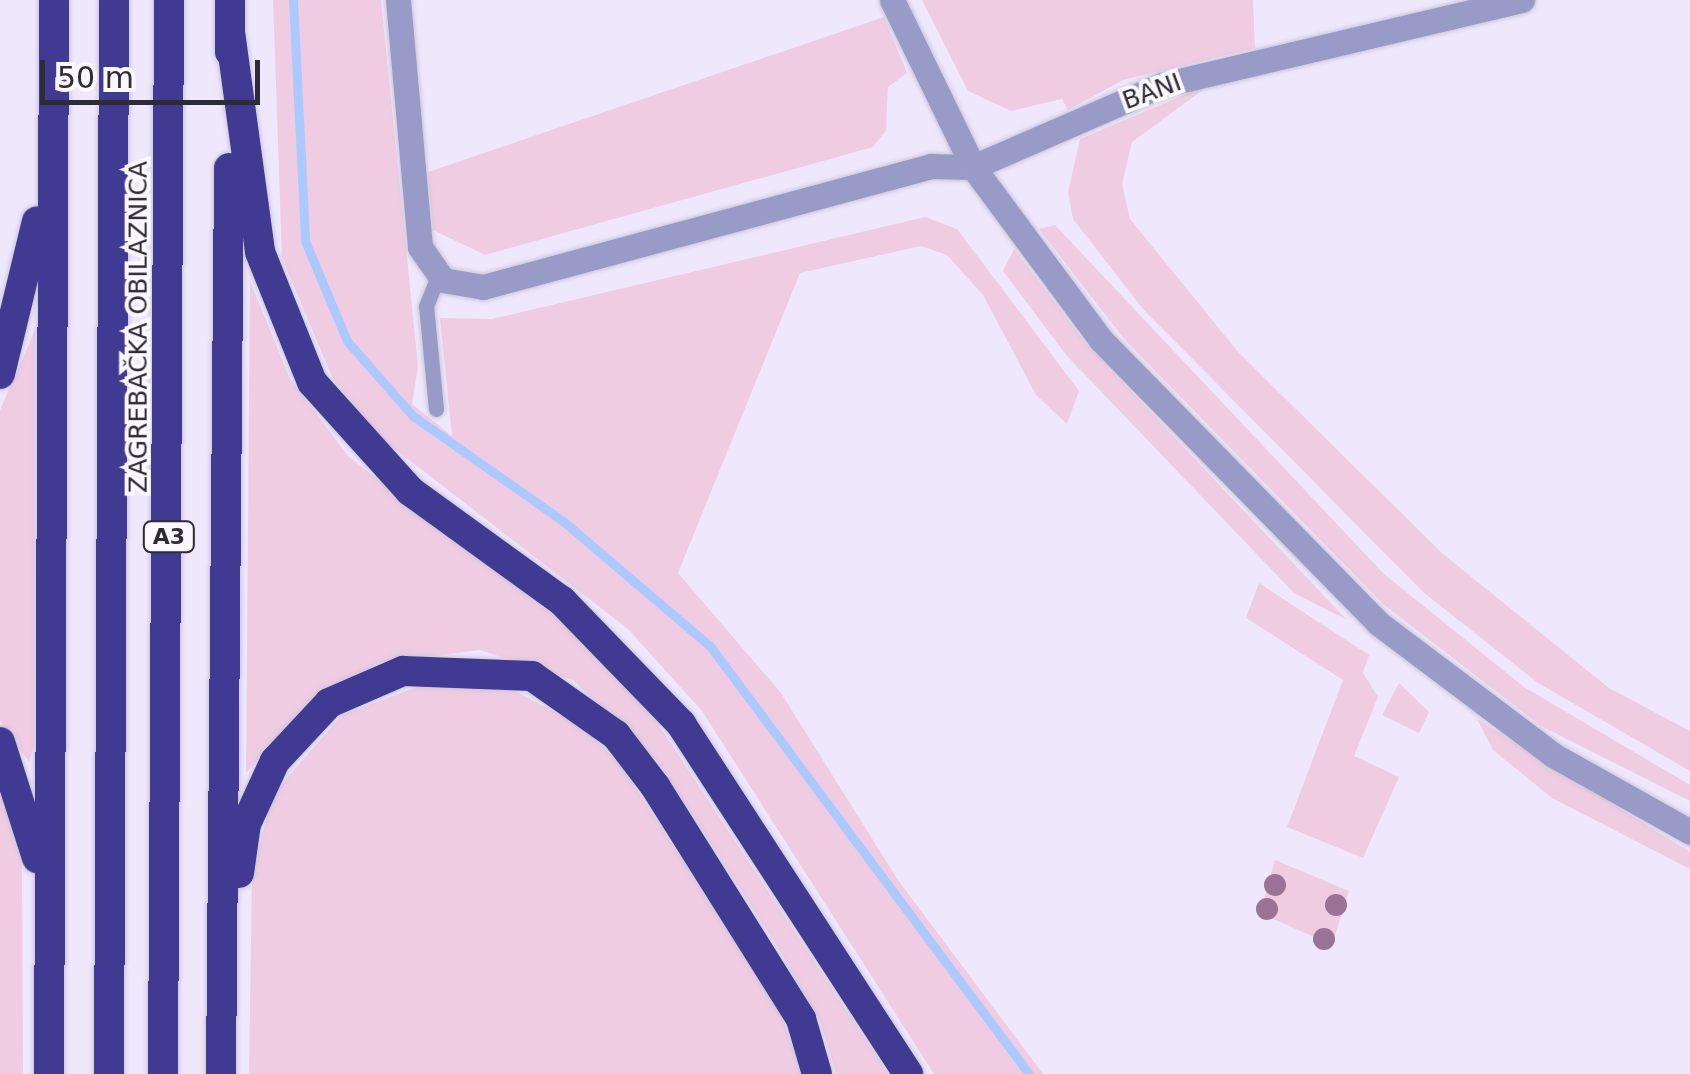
<!DOCTYPE html>
<html>
<head>
<meta charset="utf-8">
<style>
  body { margin:0 }
  #map { position:relative; width:1690px; height:1074px; overflow:hidden; background:#efe8fd; font-family:"DejaVu Sans",sans-serif }
  div>[style] { position:absolute }
  [style*='--x'] { left:calc(var(--x)*1px); top:calc(var(--y)*1px); width:calc(var(--w)*1px); rotate:calc(var(--a)*1deg) }
  .green>* { inset:0; background:#f0cce3 }
  .stream>* { height:9px; margin:-4.5px; padding:0 4.5px; transform-origin:4.5px; border-radius:4.5px; background:#acc9ff }
  .roads { filter:drop-shadow(0 0 2px #ccc6d9) drop-shadow(0 0 2px #ccc6d9) }
  .service>* { height:15px; margin:-7.5px; padding:0 7.5px; transform-origin:7.5px; border-radius:7.5px; background:#989bc7 }
  .minor>* { height:25px; margin:-12.5px; padding:0 12.5px; transform-origin:12.5px; border-radius:12.5px; background:#989bc7 }
  .motorway>* { height:30px; margin:-15px; padding:0 15px; transform-origin:15px; border-radius:15px; background:#413a93 }
  .trees>* { width:22px; height:22px; margin:-11px; border-radius:50%; background:#9a7397 }
  span { translate:-50% -50%; white-space:nowrap; text-align:center; line-height:1.15; -webkit-text-stroke:8px #faf8fd; paint-order:stroke }
  .shield-label span { padding:2px 8px; background:#faf8fd; border:2px solid; border-radius:8px; -webkit-text-stroke-width:0 }
  .shield-label { font-size:22px; color:#2d2b33; font-weight:700 }
  .street-label { font-size:25px; color:#2d2b33 }
  .scale { position:absolute; left:40px; top:60px; width:220px; height:45px; box-sizing:border-box; border:5px solid #2d2b33; border-top:0; padding-left:12px; font-size:30px; line-height:35px; white-space:nowrap; color:#2d2b33; -webkit-text-stroke:8px #faf8fd; paint-order:stroke }
</style>
</head>
<body>
<div id="map">
  <div class="green">
    <i style="clip-path:polygon(273px 0,381px 0,418px 366px,412px 404px,452px 436px,440px 318px,492px 319px,925px 217px,957px 229px,1079px 391px,1067px 424px,1036px 395px,983px 295px,947px 255px,921px 246px,800px 273px,678px 573px,781px 693px,898px 880px,1043px 1074px,934px 1074px,702px 711px,628px 629px,378px 436px,333px 379px,282px 258px)"></i>
    <i style="clip-path:polygon(922px 0,1253px 0,1255px 48px,1123px 80px,1068px 110px,1062px 99px,1011px 111px,968px 91px)"></i>
    <i style="clip-path:polygon(884px 17px,907px 73px,888px 87px,886px 130px,873px 147px,485px 255px,433px 230px,428px 172px)"></i>
    <i style="clip-path:polygon(1212px 83px,1132px 142px,1122px 184px,1130px 219px,1239px 353px,1443px 554px,1609px 688px,1690px 731px,1690px 771px,1538px 683px,1423px 592px,1143px 309px,1073px 219px,1068px 192px,1080px 139px)"></i>
    <i style="clip-path:polygon(1055px 225px,1384px 574px,1524px 687px,1690px 785px,1690px 801px,1541px 726px,1383px 604px,1125px 340px,1039px 229px)"></i>
    <i style="clip-path:polygon(1014px 249px,1087px 345px,1347px 620px,1294px 593px,1067px 356px,1003px 271px)"></i>
    <i style="clip-path:polygon(250px 281px,290px 379px,349px 457px,570px 628px,637px 692px,888px 1074px,836px 1074px,821px 1024px,779px 949px,658px 762px,573px 680px,480px 650px,378px 663px,303px 708px,246px 773px)"></i>
    <i style="clip-path:polygon(35px 330px,34px 747px,29px 762px,0 721px,0 410px)"></i>
    <i style="clip-path:polygon(1259px 583px,1369px 655px,1363px 673px,1378px 697px,1354px 756px,1399px 777px,1363px 858px,1287px 827px,1343px 680px,1246px 618px)"></i>
    <i style="clip-path:polygon(428px 683px,511px 689px,585px 728px,621px 766px,780px 1011px,802px 1074px,249px 1074px,252px 874px,273px 794px,342px 715px)"></i>
    <i style="clip-path:polygon(1399px 683px,1429px 712px,1419px 733px,1382px 715px)"></i>
    <i style="clip-path:polygon(1477px 719px,1690px 852px,1690px 869px,1552px 798px,1493px 750px)"></i>
    <i style="clip-path:polygon(0 777px,22px 858px,23px 1074px,0 1074px)"></i>
    <i style="clip-path:polygon(1275px 860px,1349px 891px,1332px 945px,1260px 913px)"></i>
  </div>
  <div class="stream">
    <i style="--x:293;--y:0;--w:241;--a:87.1"></i>
    <i style="--x:305;--y:241;--w:108;--a:67.2"></i>
    <i style="--x:347;--y:341;--w:100;--a:48.7"></i>
    <i style="--x:413;--y:416;--w:183;--a:35"></i>
    <i style="--x:563;--y:521;--w:193;--a:40.4"></i>
    <i style="--x:710;--y:646;--w:534;--a:53.3"></i>
  </div>
  <div class="roads">
    <div class="service">
      <i style="--x:436;--y:409;--w:103;--a:-95.5"></i>
      <i style="--x:426;--y:306;--w:31;--a:-68"></i>
    </div>
    <div class="minor">
      <i style="--x:398;--y:0;--w:248;--a:84.9"></i>
      <i style="--x:420;--y:247;--w:40;--a:55.1"></i>
      <i style="--x:443;--y:280;--w:41;--a:9.9"></i>
      <i style="--x:483;--y:287;--w:464;--a:-15.1"></i>
      <i style="--x:931;--y:166;--w:42;--a:1.4"></i>
      <i style="--x:973;--y:167;--w:215;--a:53.5"></i>
      <i style="--x:1101;--y:340;--w:396;--a:45.6"></i>
      <i style="--x:1378;--y:623;--w:219;--a:37"></i>
      <i style="--x:1553;--y:755;--w:157;--a:29.3"></i>
      <i style="--x:892;--y:0;--w:186;--a:64.1"></i>
      <i style="--x:973;--y:167;--w:206;--a:-23.5"></i>
      <i style="--x:1162;--y:85;--w:370;--a:-13.3"></i>
    </div>
    <div class="motorway">
      <i style="--x:230;--y:32;--w:222;--a:82.2"></i>
      <i style="--x:260;--y:252;--w:140;--a:68.2"></i>
      <i style="--x:312;--y:382;--w:147;--a:48"></i>
      <i style="--x:410;--y:491;--w:188;--a:35.9"></i>
      <i style="--x:562;--y:601;--w:171;--a:45.9"></i>
      <i style="--x:681;--y:724;--w:417;--a:57"></i>
      <i style="--x:230;--y:52;--w:52;--a:-90"></i>
      <i style="--x:0;--y:374;--w:157;--a:-76.4"></i>
      <i style="--x:0;--y:742;--w:122;--a:72.3"></i>
      <i style="--x:239;--y:873;--w:49;--a:-81.9"></i>
      <i style="--x:246;--y:824;--w:69;--a:-65.3"></i>
      <i style="--x:275;--y:761;--w:79;--a:-47"></i>
      <i style="--x:329;--y:703;--w:81;--a:-23.4"></i>
      <i style="--x:403;--y:671;--w:129;--a:2.2"></i>
      <i style="--x:532;--y:676;--w:103;--a:35.1"></i>
      <i style="--x:616;--y:735;--w:64;--a:52.6"></i>
      <i style="--x:655;--y:786;--w:275;--a:57.9"></i>
      <i style="--x:801;--y:1019;--w:57;--a:73.8"></i>
      <i style="--x:49;--y:1074;--w:1074;--a:-89.73"></i>
      <i style="--x:109;--y:1074;--w:1074;--a:-89.73"></i>
      <i style="--x:163;--y:1074;--w:1074;--a:-89.68"></i>
      <i style="--x:221;--y:1074;--w:906;--a:-89.49"></i>
    </div>
  </div>
  <div class="trees">
    <i style="left:1275px;top:885px"></i>
    <i style="left:1336px;top:905px"></i>
    <i style="left:1267px;top:909px"></i>
    <i style="left:1324px;top:939px"></i>
  </div>
  <div class="shield-label">
    <span style="left:169px;top:537px">A3</span>
  </div>
  <div class="street-label">
    <span style="left:1152px;top:92px;rotate:-20deg">BANI</span>
    <span style="left:139px;top:327px;rotate:-90deg">ZAGREBAČKA OBILAZNICA</span>
  </div>
  <div class="scale">50 m</div>
</div>
</body>
</html>
